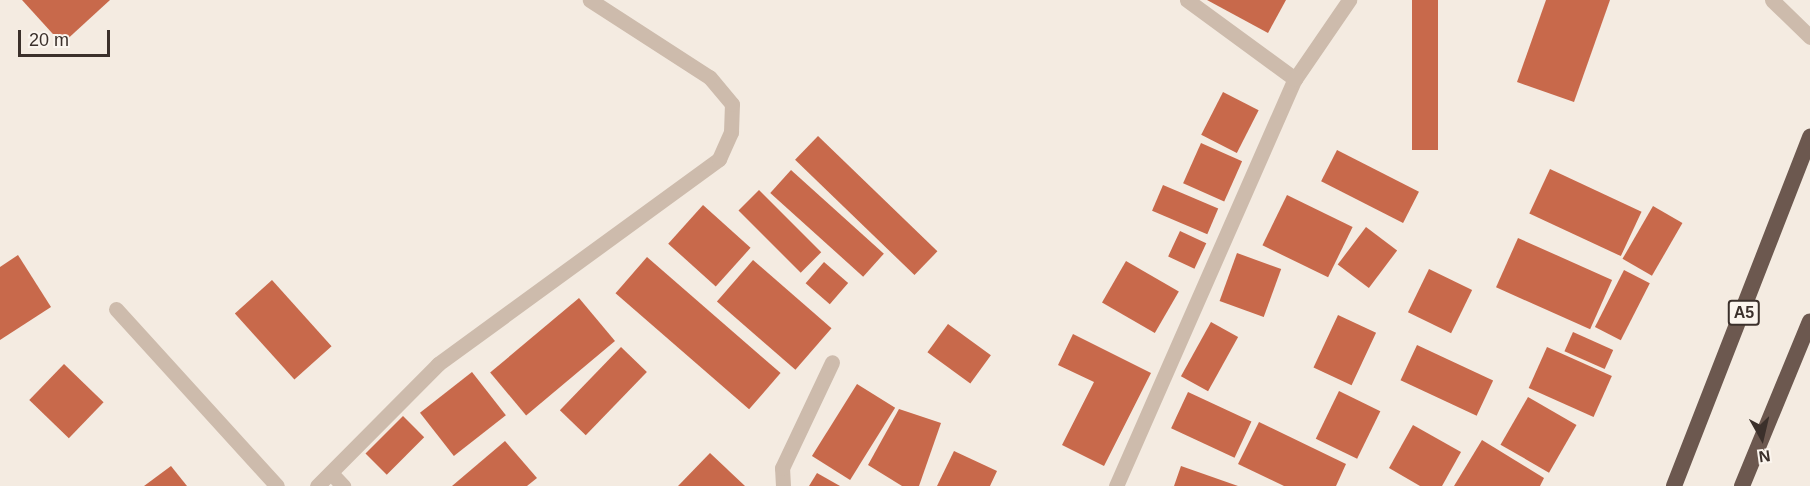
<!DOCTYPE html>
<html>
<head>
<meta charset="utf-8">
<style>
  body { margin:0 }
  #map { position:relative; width:1810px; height:486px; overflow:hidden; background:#f4ebe1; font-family:Arial,sans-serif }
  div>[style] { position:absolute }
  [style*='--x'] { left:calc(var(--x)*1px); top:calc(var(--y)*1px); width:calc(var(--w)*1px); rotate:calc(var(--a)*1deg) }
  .building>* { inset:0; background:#c8694b; transform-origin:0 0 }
  .minor>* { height:15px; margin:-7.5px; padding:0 7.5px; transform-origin:7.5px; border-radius:7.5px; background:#cdbbac }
  .trunk>* { height:16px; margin:-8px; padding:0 8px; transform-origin:8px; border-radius:8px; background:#6c584f }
  span { translate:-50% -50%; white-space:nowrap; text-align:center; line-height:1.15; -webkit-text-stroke:6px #fbf5ee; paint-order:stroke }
  .shield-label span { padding:2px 4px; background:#fbf5ee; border:2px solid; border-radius:4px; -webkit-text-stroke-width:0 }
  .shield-label { font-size:16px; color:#3b302b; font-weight:700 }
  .north { position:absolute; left:1732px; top:408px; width:60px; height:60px; -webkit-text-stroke:4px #fbf5ee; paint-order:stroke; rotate:172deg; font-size:16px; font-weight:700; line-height:24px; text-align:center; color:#3b302b }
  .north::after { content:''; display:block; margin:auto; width:21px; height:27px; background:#3b302b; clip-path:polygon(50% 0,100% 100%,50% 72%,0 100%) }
  .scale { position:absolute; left:18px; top:30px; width:92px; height:27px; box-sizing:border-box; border:3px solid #3b302b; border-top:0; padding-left:8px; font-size:18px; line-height:21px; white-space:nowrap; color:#3b302b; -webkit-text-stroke:4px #fbf5ee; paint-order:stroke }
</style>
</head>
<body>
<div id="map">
  <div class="building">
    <i style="clip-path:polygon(22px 0,110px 0,62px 44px)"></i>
    <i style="clip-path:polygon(1207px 0,1286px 0,1268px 33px)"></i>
    <i style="left:1412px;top:0;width:26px;height:150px"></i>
    <i style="clip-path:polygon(1546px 0,1610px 0,1574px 102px,1517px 82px)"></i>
    <i style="left:1223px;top:92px;width:40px;height:48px;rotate:27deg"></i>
    <i style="left:818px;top:136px;width:166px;height:33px;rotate:44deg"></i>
    <i style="left:1201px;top:143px;width:45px;height:44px;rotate:24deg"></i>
    <i style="left:1337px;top:150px;width:92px;height:35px;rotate:27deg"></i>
    <i style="left:1550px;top:169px;width:101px;height:49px;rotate:25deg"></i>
    <i style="left:791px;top:170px;width:125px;height:31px;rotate:42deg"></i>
    <i style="left:1163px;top:185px;width:60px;height:28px;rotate:23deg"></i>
    <i style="left:759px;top:190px;width:88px;height:29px;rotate:45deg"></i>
    <i style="left:1287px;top:195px;width:73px;height:56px;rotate:26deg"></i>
    <i style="left:703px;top:205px;width:64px;height:52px;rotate:42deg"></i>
    <i style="left:1653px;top:206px;width:34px;height:61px;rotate:30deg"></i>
    <i style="left:1366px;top:227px;width:39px;height:47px;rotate:37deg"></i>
    <i style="left:1180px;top:231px;width:29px;height:28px;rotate:25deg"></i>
    <i style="left:1518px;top:238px;width:103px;height:54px;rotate:24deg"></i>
    <i style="left:1237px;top:253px;width:47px;height:51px;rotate:20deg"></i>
    <i style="clip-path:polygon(18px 255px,51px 307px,0 340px,0 267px)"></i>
    <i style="left:647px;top:257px;width:177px;height:48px;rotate:41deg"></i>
    <i style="left:753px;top:260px;width:104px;height:55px;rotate:41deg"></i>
    <i style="left:1126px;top:261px;width:61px;height:48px;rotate:30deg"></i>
    <i style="left:824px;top:262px;width:32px;height:28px;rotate:41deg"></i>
    <i style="left:1429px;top:269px;width:48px;height:48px;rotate:26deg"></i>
    <i style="left:1624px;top:270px;width:29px;height:64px;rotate:27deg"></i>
    <i style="left:272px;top:280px;width:89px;height:50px;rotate:48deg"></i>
    <i style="left:579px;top:298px;width:56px;height:116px;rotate:50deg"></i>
    <i style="left:1338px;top:315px;width:42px;height:58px;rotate:25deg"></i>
    <i style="left:1211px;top:322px;width:31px;height:62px;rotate:29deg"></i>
    <i style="left:948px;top:324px;width:53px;height:35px;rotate:36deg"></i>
    <i style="left:1573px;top:332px;width:44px;height:21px;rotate:24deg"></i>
    <i style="clip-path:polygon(1073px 334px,1151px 373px,1104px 466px,1062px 445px,1094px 382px,1058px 365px)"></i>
    <i style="left:1417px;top:345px;width:84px;height:39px;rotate:25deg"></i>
    <i style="left:621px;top:347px;width:36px;height:88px;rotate:44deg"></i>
    <i style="left:1547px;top:347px;width:71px;height:45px;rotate:24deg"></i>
    <i style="left:64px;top:364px;width:55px;height:50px;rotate:44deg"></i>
    <i style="left:472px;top:372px;width:55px;height:66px;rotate:52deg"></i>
    <i style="left:857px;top:384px;width:45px;height:85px;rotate:32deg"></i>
    <i style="left:1339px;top:391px;width:46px;height:53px;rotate:26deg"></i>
    <i style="left:1188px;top:392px;width:70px;height:40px;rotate:25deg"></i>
    <i style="left:1528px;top:397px;width:56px;height:55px;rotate:30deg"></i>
    <i style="clip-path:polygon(899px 409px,941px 423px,919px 486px,902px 486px,868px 465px)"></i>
    <i style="left:403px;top:416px;width:30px;height:53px;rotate:45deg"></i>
    <i style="clip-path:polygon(1259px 422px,1346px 464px,1336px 486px,1284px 486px,1238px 464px)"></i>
    <i style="clip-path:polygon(1413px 425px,1461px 452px,1442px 486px,1420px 486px,1389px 468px)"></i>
    <i style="clip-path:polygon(1482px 440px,1544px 478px,1540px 486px,1454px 486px)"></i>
    <i style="clip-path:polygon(505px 441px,537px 478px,527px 486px,452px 486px)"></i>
    <i style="clip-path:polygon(954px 451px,997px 471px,990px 486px,937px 486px)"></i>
    <i style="clip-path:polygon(710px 453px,745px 486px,678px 486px)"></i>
    <i style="clip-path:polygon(171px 466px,187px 486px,144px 486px)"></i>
    <i style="clip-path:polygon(1181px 466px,1238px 486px,1174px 486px)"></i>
    <i style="clip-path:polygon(817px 473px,840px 486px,809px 486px)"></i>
  </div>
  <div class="minor">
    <i style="--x:1187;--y:0;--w:134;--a:36.2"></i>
    <i style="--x:1772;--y:0;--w:53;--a:44.2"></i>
    <i style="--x:116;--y:309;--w:239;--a:47.7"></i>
    <i style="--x:331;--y:473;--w:18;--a:47"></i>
    <i style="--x:317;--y:486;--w:172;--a:-45.2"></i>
    <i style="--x:438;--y:364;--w:348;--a:-36.1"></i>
    <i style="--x:719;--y:159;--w:30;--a:-66"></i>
    <i style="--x:731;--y:132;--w:28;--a:-88"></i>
    <i style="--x:732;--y:104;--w:35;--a:-130"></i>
    <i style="--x:709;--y:77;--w:142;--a:-147.1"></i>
    <i style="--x:783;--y:486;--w:18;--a:-93"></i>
    <i style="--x:782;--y:468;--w:117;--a:-64.7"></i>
    <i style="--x:1116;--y:486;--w:445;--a:-66.3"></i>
    <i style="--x:1295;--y:79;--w:96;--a:-55.6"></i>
  </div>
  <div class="trunk">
    <i style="--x:1674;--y:486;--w:375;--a:-68.7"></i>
    <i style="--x:1742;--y:486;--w:178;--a:-67.6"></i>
  </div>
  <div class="shield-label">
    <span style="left:1744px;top:313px">A5</span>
  </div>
  <div class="north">N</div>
  <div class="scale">20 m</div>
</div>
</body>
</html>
